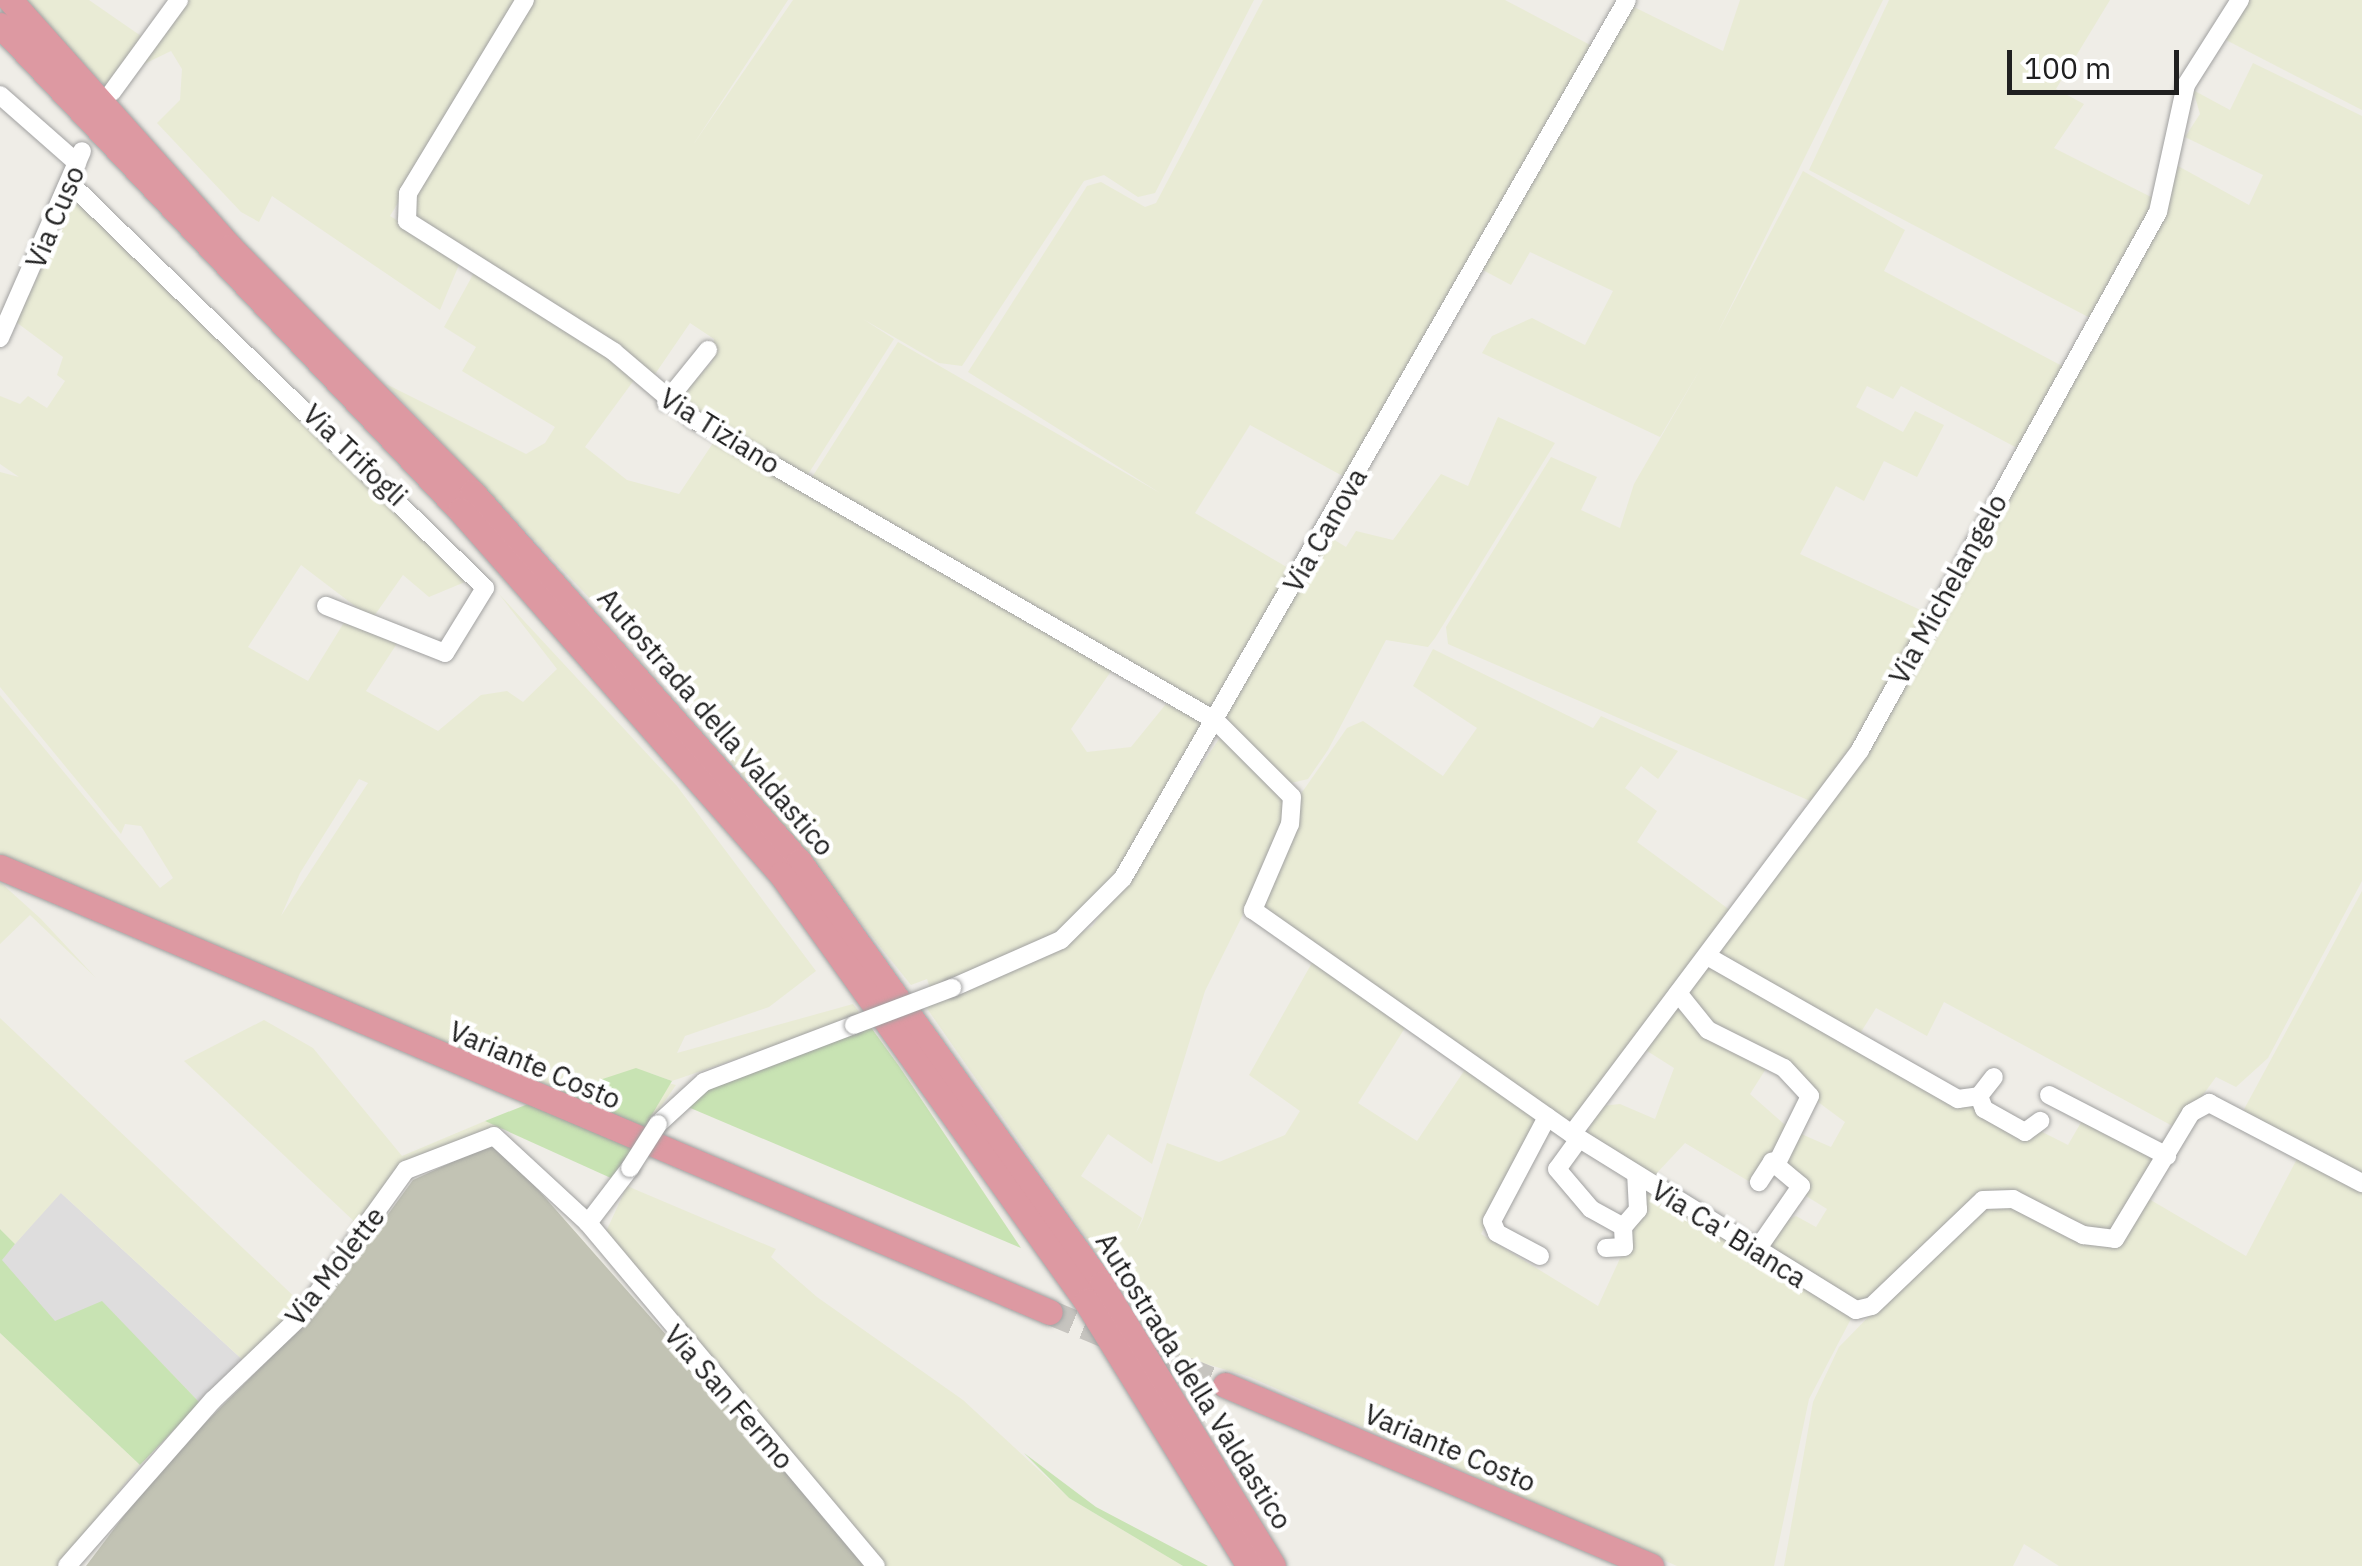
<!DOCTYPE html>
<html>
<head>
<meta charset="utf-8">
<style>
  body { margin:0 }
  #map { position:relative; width:2362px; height:1566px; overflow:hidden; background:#efede7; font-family:"IBM Plex Sans",sans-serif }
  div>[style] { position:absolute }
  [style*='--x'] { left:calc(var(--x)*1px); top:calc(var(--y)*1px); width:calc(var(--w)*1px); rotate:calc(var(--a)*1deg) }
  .residential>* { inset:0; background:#dedddd }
  .construction>* { inset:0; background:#c2c3b4 }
  .farmland>* { inset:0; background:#e9ebd5 }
  .grass>* { inset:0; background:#c8e3b3 }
  .highway-tunnel>* { height:25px; margin-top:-12.5px; transform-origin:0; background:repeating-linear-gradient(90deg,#c6c4bf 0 25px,transparent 0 37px) }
  .roads { filter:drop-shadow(0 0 2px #a1a1a1) drop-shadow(0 0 2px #a1a1a1) }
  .minor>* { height:18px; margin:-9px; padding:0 9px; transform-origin:9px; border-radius:9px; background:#fff }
  .highway>* { height:25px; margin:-12.5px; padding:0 12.5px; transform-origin:12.5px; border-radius:12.5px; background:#dd99a2 }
  .bridges { filter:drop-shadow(0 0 2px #a1a1a1) drop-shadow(0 0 2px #a1a1a1) }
  .minor-bridge>* { height:18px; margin:-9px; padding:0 9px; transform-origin:9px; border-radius:9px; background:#fff }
  span { translate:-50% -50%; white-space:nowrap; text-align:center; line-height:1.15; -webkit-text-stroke:9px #fff; paint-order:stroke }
  .street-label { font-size:28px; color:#202020 }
  .scale { position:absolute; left:2007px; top:50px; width:172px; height:45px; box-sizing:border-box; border:5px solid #202020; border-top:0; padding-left:12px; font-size:30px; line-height:35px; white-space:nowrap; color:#202020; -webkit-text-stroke:8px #fff; paint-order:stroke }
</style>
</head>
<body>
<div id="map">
  <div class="residential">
    <i style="clip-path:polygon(60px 1192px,246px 1363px,200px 1403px,102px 1302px,55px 1322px,1px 1260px)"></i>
  </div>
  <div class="construction">
    <i style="clip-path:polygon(496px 1142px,870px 1566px,86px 1566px,160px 1468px,319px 1309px,413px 1180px)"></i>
  </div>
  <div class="farmland">
    <i style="clip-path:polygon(23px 0,89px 0,141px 36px,107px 88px)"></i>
    <i style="clip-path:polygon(186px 0,521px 0,390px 216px,461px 260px,440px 310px,272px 196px,259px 222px,241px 212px,157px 123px,180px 100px,182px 69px,171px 51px,142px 65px)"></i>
    <i style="clip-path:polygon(530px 0,788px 0,693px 145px,793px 0,1254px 0,1155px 193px,1138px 197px,1104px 175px,1084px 181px,962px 366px,939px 363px,863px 319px,894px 339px,805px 479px,679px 399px,712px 362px,714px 339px,690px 323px,651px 380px,418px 226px,408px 203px)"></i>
    <i style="clip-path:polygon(1263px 0,1505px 0,1594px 47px,1348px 479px,1250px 425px,1195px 513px,1295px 572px,1212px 710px,809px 482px,898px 342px,1160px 493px,968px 372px,1087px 186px,1101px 182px,1145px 207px,1156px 203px)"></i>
    <i style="clip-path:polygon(1740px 0,1883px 0,1717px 334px,1803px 171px,1905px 230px,1884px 271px,2064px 367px,2017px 448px,1901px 386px,1893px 399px,1867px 386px,1856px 407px,1903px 432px,1915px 411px,1944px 425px,1917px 477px,1884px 461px,1864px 501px,1836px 486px,1800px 554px,1929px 614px,1817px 804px,1448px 644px,1446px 627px,1551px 457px,1597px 477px,1581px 510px,1620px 528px,1634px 484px,1702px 366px,1660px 437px,1482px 353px,1492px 336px,1532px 318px,1585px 345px,1613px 291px,1530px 252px,1511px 285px,1481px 269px,1632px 6px,1723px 51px)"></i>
    <i style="clip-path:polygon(1889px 0,2110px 0,2056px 89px,2084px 104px,2054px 148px,2155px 199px,2092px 319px,1809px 170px)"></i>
    <i style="clip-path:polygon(2247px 0,2362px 0,2362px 110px,2226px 40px)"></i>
    <i style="clip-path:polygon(2253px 63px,2362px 116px,2362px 881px,2268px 1058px,2236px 1087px,2216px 1077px,2178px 1129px,1944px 1002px,1927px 1036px,1876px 1008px,1856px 1040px,1715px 956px,1856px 767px,2165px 212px,2178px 166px,2249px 205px,2263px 175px,2185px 137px,2200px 114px,2193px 90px,2230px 110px)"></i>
    <i style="clip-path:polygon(evenodd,76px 196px,465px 582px,429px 597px,403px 575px,372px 619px,301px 565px,248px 647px,308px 681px,348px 616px,398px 642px,366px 691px,438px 731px,481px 695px,507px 691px,523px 702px,557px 669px,499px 594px,677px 786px,816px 971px,769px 1007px,685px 1036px,677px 1053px,853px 1004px,862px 1016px,672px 1081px,650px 1073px,643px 1077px,676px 1085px,648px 1125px,622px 1121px,0 861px,0 695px,160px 888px,173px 878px,141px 826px,125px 824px,121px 834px,0 687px,0 472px,19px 477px,0 464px,0 396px,20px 404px,28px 396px,47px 408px,65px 381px,57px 375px,63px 357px,16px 322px,76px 196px,359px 779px,368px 783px,281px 916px,300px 873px,359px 779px)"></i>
    <i style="clip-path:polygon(475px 271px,637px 376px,585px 447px,627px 480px,679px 494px,717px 437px,1114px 667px,1071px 729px,1087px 752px,1131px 747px,1166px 704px,1204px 721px,1118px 876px,1054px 941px,930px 988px,927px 979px,911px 985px,655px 667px,386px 384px,526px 454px,545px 443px,555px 427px,462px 371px,476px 347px,444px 327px)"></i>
    <i style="clip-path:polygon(1498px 417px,1555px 443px,1435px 638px,1428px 647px,1386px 640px,1328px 750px,1308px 779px,1291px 783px,1236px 738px,1226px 715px,1328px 536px,1346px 547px,1356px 531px,1393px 540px,1441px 474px,1468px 486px)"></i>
    <i style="clip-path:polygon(1433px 649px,1593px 728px,1601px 716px,1678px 751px,1658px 779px,1641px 766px,1625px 788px,1657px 811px,1637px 842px,1734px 913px,1570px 1124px,1267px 915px,1260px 899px,1298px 798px,1347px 728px,1363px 721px,1443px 776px,1477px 728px,1413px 686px)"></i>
    <i style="clip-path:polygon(1221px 736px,1282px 789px,1288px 807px,1275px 850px,1205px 991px,1152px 1164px,1108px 1134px,1081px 1176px,1142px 1218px,1136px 1233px,1143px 1219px,1167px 1143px,1219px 1162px,1285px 1135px,1300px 1111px,1249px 1075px,1313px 961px,1408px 1023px,1358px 1103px,1417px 1141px,1466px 1068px,1541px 1120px,1481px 1234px,1598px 1306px,1642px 1211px,1643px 1186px,1853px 1315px,1809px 1399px,1774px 1566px,1677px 1566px,1250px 1377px,1166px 1352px,926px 1007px,1092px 927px)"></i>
    <i style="clip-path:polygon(0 882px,41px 919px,96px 978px,30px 915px,0 944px)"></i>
    <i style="clip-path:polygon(2362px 891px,2362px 1179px,2242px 1113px)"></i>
    <i style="clip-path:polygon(1709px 962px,2068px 1145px,2083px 1119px,2160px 1157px,2109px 1236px,1994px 1194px,1865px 1305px,1763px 1252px,1782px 1222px,1796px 1216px,1816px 1227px,1827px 1209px,1803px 1194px,1784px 1160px,1799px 1133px,1831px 1147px,1845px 1122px,1683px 1002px)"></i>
    <i style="clip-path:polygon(1678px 1000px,1769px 1064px,1750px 1094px,1792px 1131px,1755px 1185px,1685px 1143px,1655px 1175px,1586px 1135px,1601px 1106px,1620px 1104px,1655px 1119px,1674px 1068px,1644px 1049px)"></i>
    <i style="clip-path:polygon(0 1018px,302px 1304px,246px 1363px,61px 1193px,15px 1244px,0 1229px)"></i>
    <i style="clip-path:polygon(264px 1020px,313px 1048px,402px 1156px,485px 1121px,502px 1128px,439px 1150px,359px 1226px,184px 1061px)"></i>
    <i style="clip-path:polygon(2298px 1157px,2362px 1191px,2362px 1566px,2059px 1566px,2024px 1544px,2013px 1566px,1784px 1566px,1813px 1402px,1839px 1347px,1974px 1209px,2007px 1203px,2120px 1241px,2149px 1199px,2246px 1256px)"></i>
    <i style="clip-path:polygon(627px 1186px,776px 1249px,771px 1257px,817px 1297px,963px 1400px,1069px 1498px,1183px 1566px,885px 1566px,604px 1236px)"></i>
    <i style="clip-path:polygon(0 1333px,140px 1465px,58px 1566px,0 1566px)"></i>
  </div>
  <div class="grass">
    <i style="clip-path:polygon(870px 1026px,899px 1066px,1021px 1248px,688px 1107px,695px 1095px)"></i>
    <i style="clip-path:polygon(636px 1068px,672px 1081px,644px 1128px,560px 1093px)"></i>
    <i style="clip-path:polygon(528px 1104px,632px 1148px,613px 1179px,485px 1121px)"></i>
    <i style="clip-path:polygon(0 1229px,15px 1244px,2px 1260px,55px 1321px,102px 1301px,200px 1403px,140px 1465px,0 1333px)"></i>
    <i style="clip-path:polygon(1024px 1453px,1096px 1507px,1208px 1566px,1183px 1566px,1069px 1498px)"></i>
  </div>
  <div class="highway-tunnel">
    <i style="--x:1050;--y:1312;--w:190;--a:22.6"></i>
  </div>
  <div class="roads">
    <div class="minor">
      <i style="--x:525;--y:0;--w:226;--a:121.2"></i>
      <i style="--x:408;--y:193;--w:28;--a:92"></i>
      <i style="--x:407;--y:221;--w:245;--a:32.3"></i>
      <i style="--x:614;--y:352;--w:104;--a:40.3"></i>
      <i style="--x:693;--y:419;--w:604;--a:30"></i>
      <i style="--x:1216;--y:721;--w:107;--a:45"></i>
      <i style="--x:1292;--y:797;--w:27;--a:94"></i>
      <i style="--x:1290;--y:824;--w:94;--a:113.3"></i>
      <i style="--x:1253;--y:910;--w:390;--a:35.1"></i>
      <i style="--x:1572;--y:1134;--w:334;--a:31.8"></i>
      <i style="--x:1856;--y:1310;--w:16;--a:-14"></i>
      <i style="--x:1872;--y:1306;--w:153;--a:-43.7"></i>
      <i style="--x:1983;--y:1200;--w:30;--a:-2"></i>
      <i style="--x:2013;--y:1199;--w:79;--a:27.2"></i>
      <i style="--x:2083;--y:1235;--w:32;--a:7"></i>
      <i style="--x:2115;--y:1239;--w:147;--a:-58.9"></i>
      <i style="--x:2191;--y:1113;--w:21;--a:-29"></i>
      <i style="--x:2209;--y:1103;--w:173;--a:27.6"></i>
      <i style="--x:112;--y:92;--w:114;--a:-53.9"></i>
      <i style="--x:0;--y:95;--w:103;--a:41.4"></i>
      <i style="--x:69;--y:182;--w:581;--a:44.3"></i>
      <i style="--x:485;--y:588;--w:76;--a:121.6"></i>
      <i style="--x:445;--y:653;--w:128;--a:-158.4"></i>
      <i style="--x:0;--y:338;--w:204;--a:-66.3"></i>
      <i style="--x:666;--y:402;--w:67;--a:-51.1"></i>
      <i style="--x:1707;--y:956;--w:289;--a:29.7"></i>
      <i style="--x:1958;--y:1099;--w:21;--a:-8"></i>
      <i style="--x:1979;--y:1096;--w:24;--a:-52"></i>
      <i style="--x:952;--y:988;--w:119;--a:-23.8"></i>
      <i style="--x:1061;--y:940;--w:88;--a:-45"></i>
      <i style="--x:1123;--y:878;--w:1012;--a:-60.14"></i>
      <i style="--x:1678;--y:993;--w:48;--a:51"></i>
      <i style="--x:1708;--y:1030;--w:85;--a:26.6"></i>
      <i style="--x:1784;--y:1068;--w:38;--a:47"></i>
      <i style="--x:1810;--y:1096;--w:75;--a:116.2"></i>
      <i style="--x:2049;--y:1095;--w:133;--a:27.3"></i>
      <i style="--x:1979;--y:1096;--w:14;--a:69"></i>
      <i style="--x:1984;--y:1109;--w:47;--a:29.3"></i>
      <i style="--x:2025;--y:1132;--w:19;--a:-36"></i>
      <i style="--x:658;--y:1124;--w:62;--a:-42.4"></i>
      <i style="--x:704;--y:1082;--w:160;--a:-20.8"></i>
      <i style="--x:1572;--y:1134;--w:480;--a:-53.1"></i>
      <i style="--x:1860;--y:750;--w:615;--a:-61.02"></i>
      <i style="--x:2158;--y:212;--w:130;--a:-77.6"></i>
      <i style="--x:2186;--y:85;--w:101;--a:-57.6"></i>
      <i style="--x:1579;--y:1139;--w:37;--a:126"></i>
      <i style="--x:1557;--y:1169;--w:52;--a:49.6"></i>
      <i style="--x:1591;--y:1209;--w:37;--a:29"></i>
      <i style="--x:1623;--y:1227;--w:20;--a:87"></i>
      <i style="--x:1624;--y:1247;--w:18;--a:177"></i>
      <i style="--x:588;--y:1223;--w:69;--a:-52.6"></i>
      <i style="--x:1623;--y:1227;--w:23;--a:-49"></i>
      <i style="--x:1638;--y:1210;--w:35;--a:-93"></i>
      <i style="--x:1756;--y:1251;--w:79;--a:-55.3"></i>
      <i style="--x:1801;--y:1186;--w:38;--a:-140"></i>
      <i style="--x:1772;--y:1162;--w:24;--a:123"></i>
      <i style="--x:1540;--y:1256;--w:49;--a:-151.9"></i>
      <i style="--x:1497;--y:1233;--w:13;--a:-113"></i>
      <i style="--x:1492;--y:1221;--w:118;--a:-62.1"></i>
      <i style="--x:67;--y:1566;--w:221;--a:-48.7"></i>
      <i style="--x:213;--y:1400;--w:122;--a:-43.7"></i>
      <i style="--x:301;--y:1316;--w:180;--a:-54.3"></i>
      <i style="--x:406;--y:1170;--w:94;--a:-21.1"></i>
      <i style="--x:494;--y:1136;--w:128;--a:42.8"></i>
      <i style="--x:588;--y:1223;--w:448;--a:50"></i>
    </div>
    <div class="highway">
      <i style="--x:10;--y:0;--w:331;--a:48.3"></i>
      <i style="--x:230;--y:247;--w:344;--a:45.4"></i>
      <i style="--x:472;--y:492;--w:493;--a:48.5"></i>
      <i style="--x:799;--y:861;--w:520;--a:54.48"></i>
      <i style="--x:1101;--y:1284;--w:330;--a:58.6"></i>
      <i style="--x:0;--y:25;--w:668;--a:46.52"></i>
      <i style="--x:460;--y:510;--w:485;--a:48.6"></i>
      <i style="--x:781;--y:874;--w:525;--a:54.46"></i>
      <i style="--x:1086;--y:1301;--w:311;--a:58.4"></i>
      <i style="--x:0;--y:867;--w:1140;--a:22.97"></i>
      <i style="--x:1225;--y:1385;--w:463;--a:23"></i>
    </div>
  </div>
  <div class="bridges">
    <div class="minor-bridge">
      <i style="--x:854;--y:1025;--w:105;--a:-20.7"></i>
      <i style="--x:630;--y:1168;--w:52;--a:-57.5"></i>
    </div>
  </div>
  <div class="street-label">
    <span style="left:55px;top:217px;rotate:-67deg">Via Cuso</span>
    <span style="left:720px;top:431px;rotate:32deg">Via Tiziano</span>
    <span style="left:355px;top:455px;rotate:44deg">Via Trifogli</span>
    <span style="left:1325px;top:530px;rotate:-60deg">Via Canova</span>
    <span style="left:1948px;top:589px;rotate:-61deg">Via Michelangelo</span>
    <span style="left:716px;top:722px;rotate:49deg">Autostrada della Valdastico</span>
    <span style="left:535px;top:1065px;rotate:23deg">Variante Costo</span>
    <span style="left:1729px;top:1234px;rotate:32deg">Via Ca' Bianca</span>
    <span style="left:335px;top:1266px;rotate:-52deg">Via Molette</span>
    <span style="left:1194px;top:1381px;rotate:58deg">Autostrada della Valdastico</span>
    <span style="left:729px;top:1397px;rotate:49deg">Via San Fermo</span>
    <span style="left:1450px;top:1448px;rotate:23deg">Variante Costo</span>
  </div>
  <div class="scale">100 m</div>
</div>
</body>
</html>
